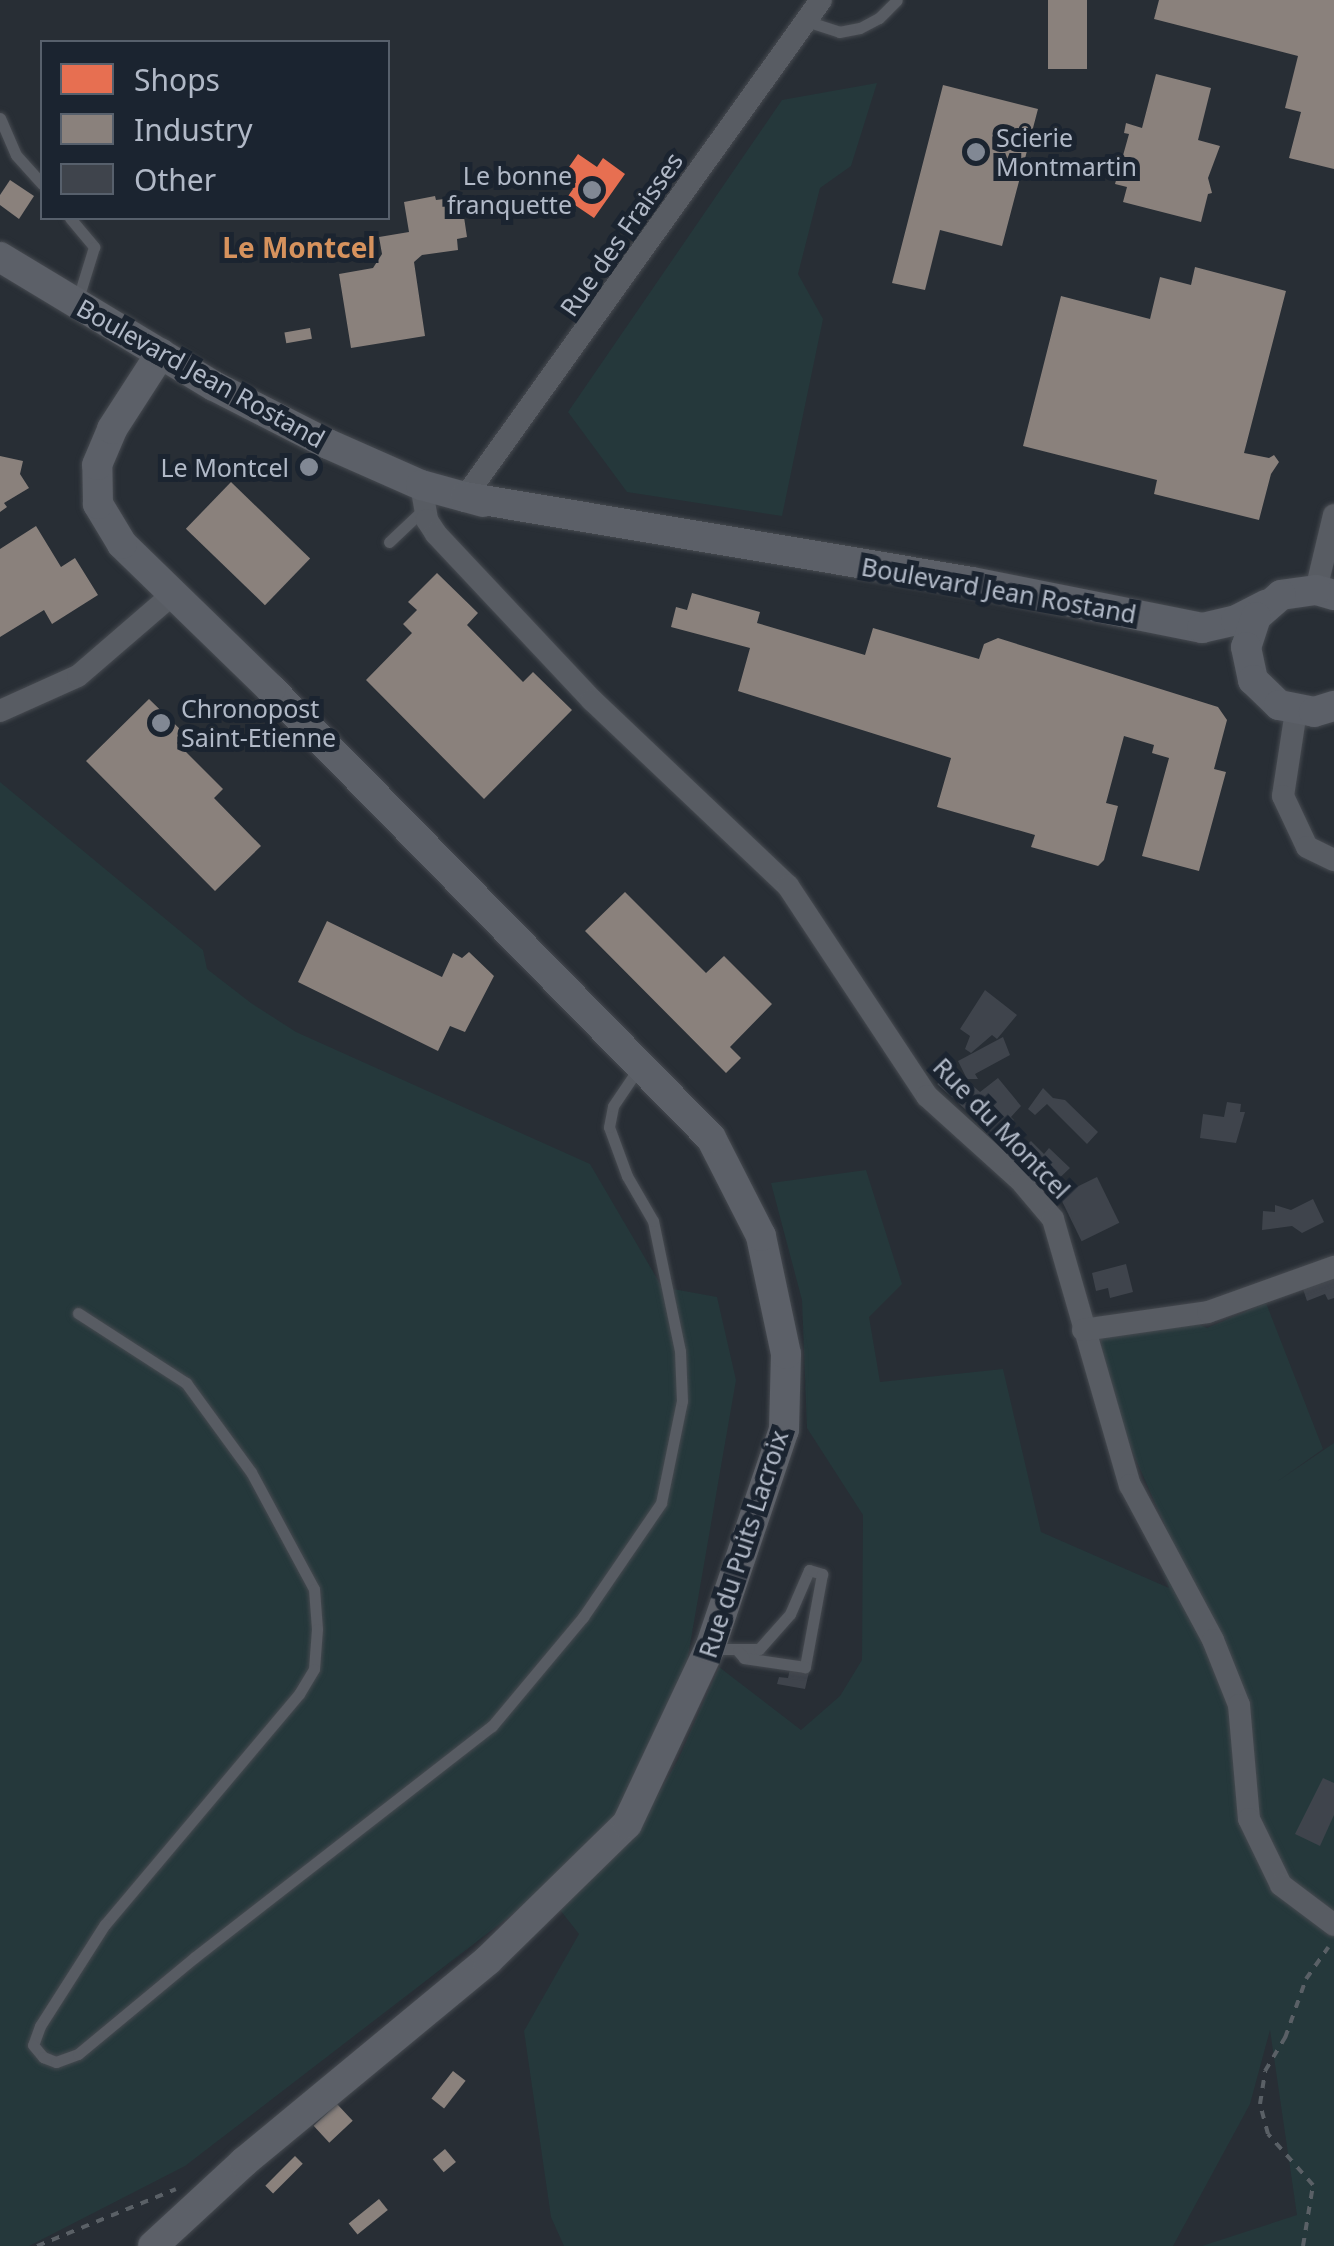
<!DOCTYPE html>
<html>
<head>
<meta charset="utf-8">
<style>
  body { margin:0 }
  #map { position:relative; width:1334px; height:2246px; overflow:hidden; background:#282e35; font-family:"Noto Sans",sans-serif }
  div>[style] { position:absolute }
  [style*='--x'] { left:calc(var(--x)*1px); top:calc(var(--y)*1px); width:calc(var(--w)*1px); rotate:calc(var(--a)*1deg) }
  .green>* { inset:0; background:#25383b }
  .shops>* { inset:0; background:#e76f51 }
  .industry>* { inset:0; background:#8a817c; transform-origin:0 0 }
  .building>* { inset:0; background:#3f444c; transform-origin:0 0 }
  .path>* { height:4px; margin-top:-2px; transform-origin:0; background:repeating-linear-gradient(90deg,#5a6066 0 8px,transparent 0 16px) }
  .roads { filter:drop-shadow(0 0 2px #464a50) drop-shadow(0 0 2px #464a50) }
  .lane>* { height:11px; margin:-5.5px; padding:0 5.5px; transform-origin:5.5px; border-radius:5.5px; background:#585c63 }
  .street>* { height:22px; margin:-11px; padding:0 11px; transform-origin:11px; border-radius:11px; background:#585c63 }
  .secondary>* { height:30px; margin:-15px; padding:0 15px; transform-origin:15px; border-radius:15px; background:#5c6068 }
  .dots>* { width:28px; height:28px; translate:-50% -50%; box-sizing:border-box; border:5px solid #1b2430; border-radius:50% }
  span { translate:-50% -50%; white-space:nowrap; text-align:center; line-height:1.15; -webkit-text-stroke:10px #1b2430; paint-order:stroke }
  .poi-label { font-size:25px; color:#b1b9c7 }
  .left { translate:0 -50%; text-align:left }
  .right { translate:-100% -50%; text-align:right }
  .street-label { font-size:25px; color:#b1b9c7 }
  .neighbourhood-label { font-size:28px; color:#d6925d; font-weight:700 }
  .legend { position:absolute; left:40px; top:40px; width:350px; height:180px; box-sizing:border-box; background:#1b2430; border:2px solid #57606c; margin:0; padding:12px 18px; list-style:none; font-size:30px; color:#b1b9c7 }
  .legend li { display:flex; align-items:center; gap:20px; height:50px }
  .legend b { width:50px; border:2px solid #57606c }
</style>
</head>
<body>
<div id="map">
  <div class="green">
    <i style="clip-path:polygon(877px 83px,851px 166px,820px 188px,798px 274px,823px 319px,782px 516px,627px 492px,568px 412px,782px 100px)"></i>
    <i style="clip-path:polygon(0 782px,203px 950px,207px 969px,251px 1003px,296px 1032px,590px 1164px,662px 1287px,717px 1297px,736px 1380px,687px 1662px,618px 1820px,527px 1903px,185px 2166px,29px 2246px,0 2246px)"></i>
    <i style="clip-path:polygon(866px 1170px,902px 1284px,869px 1317px,880px 1382px,1003px 1369px,1041px 1532px,1169px 1588px,1159px 1559px,1175px 1548px,1126px 1437px,1099px 1337px,1189px 1321px,1207px 1328px,1266px 1303px,1323px 1449px,1278px 1481px,1334px 1443px,1334px 2246px,1202px 2246px,1297px 2215px,1270px 2030px,1250px 2104px,1173px 2246px,564px 2246px,551px 2217px,524px 2031px,579px 1934px,557px 1906px,636px 1832px,678px 1760px,719px 1667px,801px 1730px,840px 1696px,862px 1660px,863px 1515px,807px 1428px,802px 1300px,771px 1183px)"></i>
  </div>
  <div class="shops">
    <i style="clip-path:polygon(578px 154px,597px 167px,603px 158px,625px 174px,594px 218px,566px 199px,573px 189px,560px 180px)"></i>
  </div>
  <div class="industry">
    <i style="left:1048px;top:0;width:39px;height:69px"></i>
    <i style="clip-path:polygon(1159px 0,1334px 0,1334px 169px,1289px 158px,1301px 112px,1285px 108px,1298px 56px,1154px 19px)"></i>
    <i style="clip-path:polygon(1156px 74px,1211px 88px,1198px 140px,1220px 146px,1208px 178px,1212px 193px,1208px 194px,1201px 222px,1123px 202px,1127px 187px,1115px 184px,1129px 134px,1124px 133px,1126px 123px,1142px 128px)"></i>
    <i style="clip-path:polygon(943px 85px,1038px 109px,1002px 246px,940px 230px,925px 290px,892px 283px)"></i>
    <i style="clip-path:polygon(10px 180px,34px 196px,19px 219px,0 205px,0 195px)"></i>
    <i style="clip-path:polygon(435px 196px,436px 200px,461px 197px,467px 237px,457px 239px,458px 250px,422px 255px,414px 262px,425px 336px,351px 348px,339px 274px,373px 268px,382px 254px,379px 237px,409px 232px,404px 202px)"></i>
    <i style="clip-path:polygon(1195px 267px,1286px 291px,1244px 453px,1269px 458px,1274px 455px,1279px 462px,1271px 474px,1259px 520px,1154px 494px,1157px 480px,1023px 446px,1061px 296px,1150px 319px,1160px 277px,1191px 285px)"></i>
    <i style="left:310px;top:328px;width:11px;height:26px;rotate:80deg"></i>
    <i style="clip-path:polygon(0 456px,23px 461px,20px 474px,29px 488px,4px 503px,7px 507px,0 512px)"></i>
    <i style="left:231px;top:482px;width:110px;height:65px;rotate:44deg"></i>
    <i style="clip-path:polygon(36px 526px,61px 567px,75px 558px,98px 595px,52px 624px,44px 610px,0 637px,0 549px)"></i>
    <i style="clip-path:polygon(437px 573px,478px 613px,467px 625px,523px 682px,533px 672px,572px 710px,484px 799px,366px 680px,412px 633px,403px 624px,417px 610px,408px 602px)"></i>
    <i style="clip-path:polygon(692px 593px,760px 612px,757px 623px,865px 655px,873px 628px,979px 659px,984px 644px,998px 638px,1218px 707px,1227px 720px,1214px 769px,1226px 772px,1199px 871px,1142px 856px,1169px 758px,1152px 753px,1154px 745px,1124px 736px,1106px 803px,1118px 806px,1104px 860px,1098px 866px,1031px 847px,1035px 835px,937px 807px,951px 758px,738px 691px,750px 648px,671px 627px,676px 607px,687px 610px)"></i>
    <i style="clip-path:polygon(149px 699px,186px 735px,177px 743px,223px 789px,214px 798px,261px 846px,215px 891px,86px 761px)"></i>
    <i style="clip-path:polygon(625px 892px,706px 973px,724px 956px,772px 1004px,730px 1047px,741px 1058px,726px 1073px,585px 931px)"></i>
    <i style="clip-path:polygon(327px 921px,442px 977px,453px 953px,462px 958px,469px 952px,494px 976px,465px 1032px,450px 1026px,438px 1051px,298px 982px)"></i>
    <i style="left:453px;top:2071px;width:16px;height:35px;rotate:38deg"></i>
    <i style="left:337px;top:2104px;width:23px;height:32px;rotate:47deg"></i>
    <i style="left:445px;top:2149px;width:17px;height:16px;rotate:50deg"></i>
    <i style="left:295px;top:2156px;width:11px;height:42px;rotate:45deg"></i>
    <i style="left:379px;top:2199px;width:14px;height:39px;rotate:51deg"></i>
  </div>
  <div class="building">
    <i style="clip-path:polygon(985px 990px,1017px 1015px,997px 1039px,992px 1035px,971px 1053px,965px 1049px,970px 1036px,960px 1029px)"></i>
    <i style="clip-path:polygon(1003px 1037px,1010px 1055px,975px 1074px,978px 1079px,967px 1079px,958px 1061px)"></i>
    <i style="clip-path:polygon(956px 1071px,980px 1092px,998px 1078px,1021px 1106px,1011px 1117px,1014px 1120px,994px 1135px,937px 1084px)"></i>
    <i style="clip-path:polygon(1043px 1088px,1053px 1098px,1065px 1100px,1098px 1132px,1087px 1144px,1047px 1104px,1035px 1115px,1028px 1109px)"></i>
    <i style="clip-path:polygon(1227px 1102px,1241px 1104px,1240px 1112px,1245px 1112px,1236px 1143px,1200px 1138px,1203px 1114px,1224px 1117px)"></i>
    <i style="clip-path:polygon(1031px 1141px,1044px 1154px,1049px 1148px,1070px 1168px,1048px 1189px,1016px 1155px)"></i>
    <i style="left:1097px;top:1177px;width:51px;height:42px;rotate:64deg"></i>
    <i style="clip-path:polygon(1313px 1199px,1324px 1222px,1302px 1233px,1292px 1226px,1262px 1230px,1263px 1211px,1275px 1212px,1275px 1205px,1291px 1210px)"></i>
    <i style="clip-path:polygon(1126px 1264px,1133px 1292px,1110px 1298px,1108px 1288px,1096px 1291px,1092px 1273px)"></i>
    <i style="clip-path:polygon(1334px 1278px,1334px 1298px,1328px 1300px,1325px 1294px,1307px 1301px,1303px 1289px)"></i>
    <i style="clip-path:polygon(790px 1669px,809px 1672px,805px 1689px,777px 1684px,779px 1677px,788px 1678px)"></i>
    <i style="clip-path:polygon(1323px 1778px,1334px 1783px,1334px 1815px,1320px 1846px,1295px 1834px)"></i>
  </div>
  <div class="path">
    <i style="--x:37;--y:2246;--w:150;--a:-22.3"></i>
    <i style="--x:1303;--y:2246;--w:62;--a:-80.7"></i>
    <i style="--x:1313;--y:2185;--w:68;--a:-131.4"></i>
    <i style="--x:1268;--y:2134;--w:31;--a:-105"></i>
    <i style="--x:1260;--y:2104;--w:33;--a:-81"></i>
    <i style="--x:1265;--y:2071;--w:39;--a:-59"></i>
    <i style="--x:1285;--y:2038;--w:63;--a:-70.4"></i>
    <i style="--x:1306;--y:1979;--w:39;--a:-55"></i>
  </div>
  <div class="roads">
    <div class="lane">
      <i style="--x:806;--y:21;--w:35;--a:18"></i>
      <i style="--x:839;--y:32;--w:21;--a:-11"></i>
      <i style="--x:860;--y:28;--w:21;--a:-28"></i>
      <i style="--x:879;--y:18;--w:25;--a:-45"></i>
      <i style="--x:0;--y:118;--w:40;--a:66.6"></i>
      <i style="--x:16;--y:155;--w:39;--a:48"></i>
      <i style="--x:70;--y:218;--w:38;--a:50"></i>
      <i style="--x:94;--y:247;--w:58;--a:107.2"></i>
      <i style="--x:389;--y:542;--w:48;--a:-43.3"></i>
      <i style="--x:78;--y:1313;--w:129;--a:32.9"></i>
      <i style="--x:186;--y:1383;--w:110;--a:53.9"></i>
      <i style="--x:251;--y:1472;--w:133;--a:61.7"></i>
      <i style="--x:314;--y:1589;--w:40;--a:85.7"></i>
      <i style="--x:317;--y:1629;--w:40;--a:94.3"></i>
      <i style="--x:314;--y:1669;--w:29;--a:121"></i>
      <i style="--x:299;--y:1694;--w:301;--a:130.1"></i>
      <i style="--x:105;--y:1924;--w:121;--a:122.5"></i>
      <i style="--x:40;--y:2026;--w:20;--a:110"></i>
      <i style="--x:33;--y:2045;--w:16;--a:50"></i>
      <i style="--x:43;--y:2057;--w:14;--a:21"></i>
      <i style="--x:56;--y:2062;--w:23;--a:-20"></i>
      <i style="--x:78;--y:2054;--w:152;--a:-39.7"></i>
      <i style="--x:195;--y:1957;--w:376;--a:-37.9"></i>
      <i style="--x:492;--y:1726;--w:142;--a:-50.1"></i>
      <i style="--x:583;--y:1617;--w:138;--a:-55.6"></i>
      <i style="--x:661;--y:1503;--w:104;--a:-78.4"></i>
      <i style="--x:682;--y:1401;--w:50;--a:-92.3"></i>
      <i style="--x:680;--y:1351;--w:133;--a:-101.7"></i>
      <i style="--x:653;--y:1221;--w:52;--a:-120"></i>
      <i style="--x:627;--y:1176;--w:52;--a:-110.2"></i>
      <i style="--x:609;--y:1127;--w:21;--a:-79"></i>
      <i style="--x:613;--y:1106;--w:48;--a:-56"></i>
      <i style="--x:714;--y:1649;--w:45;--a:0"></i>
      <i style="--x:759;--y:1649;--w:47;--a:-48.5"></i>
      <i style="--x:790;--y:1614;--w:48;--a:-66.6"></i>
      <i style="--x:809;--y:1570;--w:14;--a:17"></i>
      <i style="--x:822;--y:1574;--w:95;--a:100.4"></i>
      <i style="--x:805;--y:1667;--w:62;--a:-171.6"></i>
      <i style="--x:744;--y:1658;--w:9;--a:-131"></i>
    </div>
    <div class="street">
      <i style="--x:421;--y:485;--w:36;--a:80"></i>
      <i style="--x:427;--y:520;--w:17;--a:57"></i>
      <i style="--x:436;--y:534;--w:228;--a:46.8"></i>
      <i style="--x:592;--y:700;--w:270;--a:43.5"></i>
      <i style="--x:788;--y:886;--w:252;--a:56.5"></i>
      <i style="--x:927;--y:1096;--w:125;--a:42.1"></i>
      <i style="--x:1020;--y:1180;--w:51;--a:49.8"></i>
      <i style="--x:1053;--y:1219;--w:277;--a:73.9"></i>
      <i style="--x:1130;--y:1485;--w:176;--a:61.8"></i>
      <i style="--x:1213;--y:1640;--w:70;--a:68.2"></i>
      <i style="--x:1239;--y:1705;--w:114;--a:85"></i>
      <i style="--x:1249;--y:1819;--w:73;--a:64.1"></i>
      <i style="--x:1281;--y:1885;--w:66;--a:37"></i>
      <i style="--x:465;--y:497;--w:611;--a:-54.39"></i>
      <i style="--x:1316;--y:590;--w:77;--a:-76.5"></i>
      <i style="--x:0;--y:711;--w:85;--a:-24.2"></i>
      <i style="--x:78;--y:676;--w:125;--a:-40.8"></i>
      <i style="--x:1296;--y:711;--w:86;--a:98.7"></i>
      <i style="--x:1283;--y:796;--w:56;--a:64.8"></i>
      <i style="--x:1307;--y:847;--w:30;--a:26"></i>
      <i style="--x:1083;--y:1330;--w:126;--a:-8.2"></i>
      <i style="--x:1208;--y:1312;--w:134;--a:-19.7"></i>
    </div>
    <div class="secondary">
      <i style="--x:0;--y:257;--w:250;--a:31.1"></i>
      <i style="--x:214;--y:386;--w:128;--a:27"></i>
      <i style="--x:328;--y:444;--w:102;--a:23.8"></i>
      <i style="--x:421;--y:485;--w:64;--a:15.3"></i>
      <i style="--x:465;--y:497;--w:514;--a:9.52"></i>
      <i style="--x:972;--y:582;--w:235;--a:11.3"></i>
      <i style="--x:1202;--y:628;--w:35;--a:-13"></i>
      <i style="--x:1236;--y:620;--w:34;--a:-27"></i>
      <i style="--x:1334;--y:595;--w:19;--a:-164"></i>
      <i style="--x:1316;--y:590;--w:35;--a:172"></i>
      <i style="--x:1281;--y:595;--w:33;--a:139"></i>
      <i style="--x:1256;--y:617;--w:32;--a:108"></i>
      <i style="--x:1246;--y:647;--w:34;--a:78"></i>
      <i style="--x:1253;--y:680;--w:36;--a:44"></i>
      <i style="--x:1279;--y:705;--w:36;--a:11"></i>
      <i style="--x:1314;--y:712;--w:21;--a:-17"></i>
      <i style="--x:153;--y:2246;--w:124;--a:-42.7"></i>
      <i style="--x:244;--y:2162;--w:317;--a:-39.6"></i>
      <i style="--x:488;--y:1960;--w:194;--a:-44.4"></i>
      <i style="--x:627;--y:1824;--w:195;--a:-64.8"></i>
      <i style="--x:710;--y:1648;--w:230;--a:-71.3"></i>
      <i style="--x:784;--y:1430;--w:76;--a:-88.5"></i>
      <i style="--x:786;--y:1354;--w:121;--a:-102"></i>
      <i style="--x:761;--y:1236;--w:110;--a:-117"></i>
      <i style="--x:711;--y:1138;--w:629;--a:-134.42"></i>
      <i style="--x:271;--y:689;--w:208;--a:-135.8"></i>
      <i style="--x:122;--y:544;--w:47;--a:-121"></i>
      <i style="--x:98;--y:504;--w:39;--a:-91"></i>
      <i style="--x:97;--y:465;--w:39;--a:-67"></i>
      <i style="--x:112;--y:429;--w:90;--a:-57.2"></i>
    </div>
  </div>
  <div class="dots">
    <i style="left:976px;top:152px;background:#818894"></i>
    <i style="left:592px;top:190px;background:#818894"></i>
    <i style="left:309px;top:467px;background:#818894"></i>
    <i style="left:161px;top:723px;background:#818894"></i>
  </div>
  <div class="poi-label">
    <span class="left" style="left:996px;top:152px">Scierie<br>Montmartin</span>
    <span class="right" style="left:572px;top:190px">Le bonne<br>franquette</span>
    <span class="right" style="left:289px;top:467px">Le Montcel</span>
    <span class="left" style="left:181px;top:723px">Chronopost<br>Saint-Etienne</span>
  </div>
  <div class="street-label">
    <span style="left:621px;top:234px;rotate:-55deg">Rue des Fraisses</span>
    <span style="left:201px;top:373px;rotate:29deg">Boulevard Jean Rostand</span>
    <span style="left:999px;top:590px;rotate:10deg">Boulevard Jean Rostand</span>
    <span style="left:1002px;top:1128px;rotate:46deg">Rue du Montcel</span>
    <span style="left:743px;top:1544px;rotate:-72deg">Rue du Puits Lacroix</span>
  </div>
  <div class="neighbourhood-label">
    <span style="left:299px;top:247px">Le Montcel</span>
  </div>
  <ul class="legend">
  <li><b style="height:28px;background:#e76f51"></b>Shops</li>
  <li><b style="height:28px;background:#8a817c"></b>Industry</li>
  <li><b style="height:28px;background:#3f444c"></b>Other</li>
  </ul>
</div>
</body>
</html>
